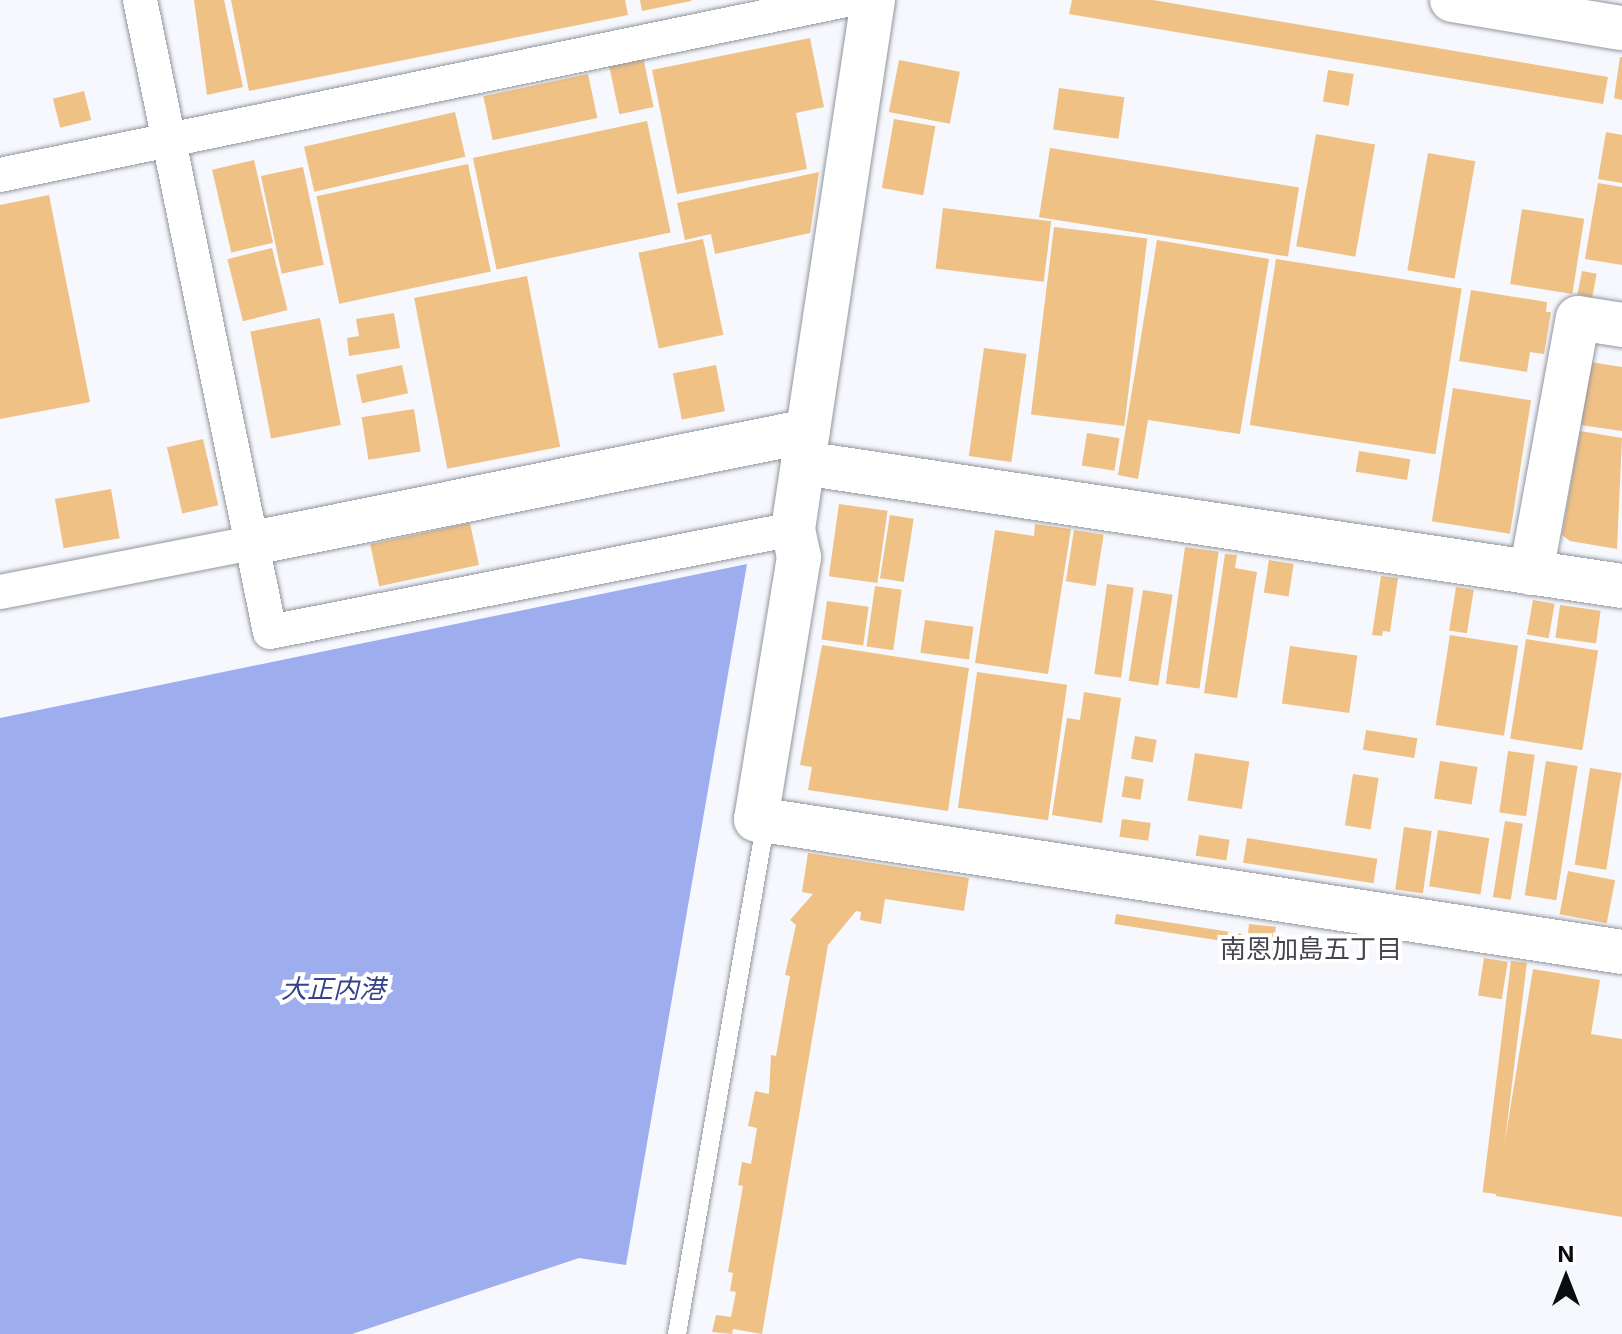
<!DOCTYPE html>
<html>
<head>
<meta charset="utf-8">
<style>
  body { margin:0 }
  #map { position:relative; width:1622px; height:1334px; overflow:hidden; background:#f6f8fe; font-family:Inter,"Noto Sans JP",sans-serif }
  div>[style] { position:absolute }
  [style*='--x'] { left:calc(var(--x)*1px); top:calc(var(--y)*1px); width:calc(var(--w)*1px); rotate:calc(var(--a)*1deg) }
  .water>* { inset:0; background:#9daded }
  .building>* { inset:0; background:#efc185; transform-origin:0 0 }
  .roads { filter:drop-shadow(0 0 2px #93959d) drop-shadow(0 0 2px #93959d) }
  .lane>* { height:18px; margin:-9px; padding:0 9px; transform-origin:9px; border-radius:9px; background:#fff }
  .street>* { height:34px; margin:-17px; padding:0 17px; transform-origin:17px; border-radius:17px; background:#fff }
  .secondary>* { height:44px; margin:-22px; padding:0 22px; transform-origin:22px; border-radius:22px; background:#fff }
  span { translate:-50% -50%; white-space:nowrap; text-align:center; line-height:1.15; -webkit-text-stroke:8px #fff; paint-order:stroke }
  .neighbourhood-label { font-size:26px; color:#44464d }
  .water-label { font-size:26px; color:#35418b; font-style:italic }
  .north { position:absolute; left:1526px; top:1238px; width:80px; height:80px; -webkit-text-stroke:6px #fff; paint-order:stroke; rotate:0deg; font-size:22px; font-weight:700; line-height:32px; text-align:center; color:#0b0c0e }
  .north::after { content:''; display:block; margin:auto; width:28px; height:36px; background:#0b0c0e; clip-path:polygon(50% 0,100% 100%,50% 72%,0 100%) }
</style>
</head>
<body>
<div id="map">
  <div class="water">
    <i style="clip-path:polygon(747px 564px,626px 1265px,579px 1258px,352px 1334px,0 1334px,0 718px)"></i>
  </div>
  <div class="building">
    <i style="clip-path:polygon(194px 0,224px 0,243px 87px,207px 95px)"></i>
    <i style="clip-path:polygon(231px 0,625px 0,628px 15px,249px 91px)"></i>
    <i style="clip-path:polygon(640px 0,691px 0,691px 1px,642px 11px)"></i>
    <i style="clip-path:polygon(1072px 0,1153px 0,1608px 77px,1603px 104px,1069px 14px)"></i>
    <i style="clip-path:polygon(810px 38px,824px 107px,796px 113px,807px 169px,677px 194px,652px 70px)"></i>
    <i style="left:643px;top:57px;width:51px;height:35px;rotate:78deg"></i>
    <i style="clip-path:polygon(1620px 57px,1622px 57px,1622px 100px,1614px 98px)"></i>
    <i style="left:899px;top:60px;width:62px;height:53px;rotate:11deg"></i>
    <i style="left:1328px;top:70px;width:26px;height:32px;rotate:9deg"></i>
    <i style="left:588px;top:74px;width:45px;height:107px;rotate:78deg"></i>
    <i style="left:1059px;top:88px;width:66px;height:42px;rotate:8deg"></i>
    <i style="left:84px;top:91px;width:30px;height:32px;rotate:76deg"></i>
    <i style="left:455px;top:112px;width:46px;height:155px;rotate:77deg"></i>
    <i style="left:894px;top:119px;width:42px;height:70px;rotate:10deg"></i>
    <i style="left:647px;top:121px;width:114px;height:178px;rotate:78deg"></i>
    <i style="clip-path:polygon(1606px 132px,1622px 135px,1622px 183px,1598px 179px)"></i>
    <i style="left:1316px;top:134px;width:60px;height:114px;rotate:10deg"></i>
    <i style="left:1050px;top:148px;width:252px;height:70px;rotate:9deg"></i>
    <i style="left:1428px;top:153px;width:48px;height:119px;rotate:10deg"></i>
    <i style="left:254px;top:160px;width:85px;height:43px;rotate:77deg"></i>
    <i style="left:468px;top:164px;width:110px;height:155px;rotate:78deg"></i>
    <i style="left:303px;top:167px;width:100px;height:43px;rotate:78deg"></i>
    <i style="clip-path:polygon(819px 172px,810px 233px,715px 254px,711px 234px,685px 240px,677px 203px)"></i>
    <i style="clip-path:polygon(1598px 183px,1622px 187px,1622px 265px,1585px 259px)"></i>
    <i style="clip-path:polygon(49px 195px,90px 402px,0 419px,0 205px)"></i>
    <i style="left:943px;top:208px;width:109px;height:61px;rotate:7deg"></i>
    <i style="left:1522px;top:209px;width:63px;height:76px;rotate:9deg"></i>
    <i style="left:1054px;top:227px;width:94px;height:189px;rotate:7deg"></i>
    <i style="left:703px;top:239px;width:98px;height:66px;rotate:78deg"></i>
    <i style="clip-path:polygon(1157px 240px,1269px 259px,1240px 434px,1148px 420px,1138px 479px,1118px 475px)"></i>
    <i style="left:272px;top:248px;width:64px;height:46px;rotate:76deg"></i>
    <i style="left:1276px;top:259px;width:188px;height:168px;rotate:9deg"></i>
    <i style="left:1582px;top:271px;width:15px;height:24px;rotate:11deg"></i>
    <i style="left:527px;top:276px;width:174px;height:115px;rotate:79deg"></i>
    <i style="clip-path:polygon(1471px 290px,1547px 302px,1546px 312px,1551px 312px,1544px 354px,1530px 352px,1527px 372px,1459px 361px)"></i>
    <i style="clip-path:polygon(394px 313px,400px 348px,349px 356px,347px 338px,359px 336px,356px 319px)"></i>
    <i style="left:320px;top:318px;width:109px;height:71px;rotate:79deg"></i>
    <i style="left:984px;top:348px;width:43px;height:109px;rotate:8deg"></i>
    <i style="clip-path:polygon(1590px 362px,1622px 367px,1622px 431px,1580px 425px)"></i>
    <i style="left:402px;top:365px;width:29px;height:47px;rotate:78deg"></i>
    <i style="left:716px;top:365px;width:47px;height:44px;rotate:79deg"></i>
    <i style="left:1453px;top:388px;width:79px;height:135px;rotate:9deg"></i>
    <i style="left:414px;top:409px;width:43px;height:53px;rotate:81deg"></i>
    <i style="clip-path:polygon(1580px 431px,1622px 438px,1617px 549px,1570px 541px,1562px 535px)"></i>
    <i style="left:1087px;top:433px;width:33px;height:33px;rotate:9deg"></i>
    <i style="left:203px;top:439px;width:68px;height:37px;rotate:77deg"></i>
    <i style="left:1359px;top:451px;width:52px;height:21px;rotate:9deg"></i>
    <i style="left:111px;top:489px;width:50px;height:57px;rotate:80deg"></i>
    <i style="left:839px;top:504px;width:49px;height:73px;rotate:8deg"></i>
    <i style="left:890px;top:515px;width:24px;height:64px;rotate:9deg"></i>
    <i style="left:470px;top:523px;width:43px;height:102px;rotate:78deg"></i>
    <i style="clip-path:polygon(1035px 524px,1071px 529px,1048px 674px,975px 663px,995px 530px,1034px 536px)"></i>
    <i style="left:1074px;top:530px;width:30px;height:52px;rotate:9deg"></i>
    <i style="left:1185px;top:547px;width:34px;height:138px;rotate:8deg"></i>
    <i style="clip-path:polygon(1225px 554px,1237px 555px,1235px 568px,1257px 572px,1237px 698px,1204px 693px)"></i>
    <i style="left:1269px;top:560px;width:25px;height:33px;rotate:9deg"></i>
    <i style="clip-path:polygon(1381px 576px,1398px 578px,1390px 632px,1383px 631px,1382px 636px,1372px 635px)"></i>
    <i style="left:1107px;top:584px;width:27px;height:91px;rotate:8deg"></i>
    <i style="left:875px;top:586px;width:27px;height:61px;rotate:8deg"></i>
    <i style="left:1456px;top:587px;width:18px;height:44px;rotate:9deg"></i>
    <i style="left:1143px;top:590px;width:30px;height:92px;rotate:9deg"></i>
    <i style="left:1533px;top:600px;width:22px;height:35px;rotate:10deg"></i>
    <i style="left:827px;top:601px;width:42px;height:39px;rotate:8deg"></i>
    <i style="left:1560px;top:605px;width:41px;height:33px;rotate:8deg"></i>
    <i style="left:925px;top:620px;width:49px;height:33px;rotate:8deg"></i>
    <i style="left:1450px;top:635px;width:69px;height:91px;rotate:9deg"></i>
    <i style="left:1526px;top:639px;width:73px;height:101px;rotate:9deg"></i>
    <i style="clip-path:polygon(822px 645px,969px 668px,948px 811px,808px 790px,812px 767px,800px 765px)"></i>
    <i style="left:1290px;top:646px;width:68px;height:58px;rotate:8deg"></i>
    <i style="left:977px;top:672px;width:91px;height:137px;rotate:8deg"></i>
    <i style="clip-path:polygon(1084px 692px,1121px 698px,1102px 823px,1052px 815px,1067px 718px,1080px 720px)"></i>
    <i style="left:1366px;top:730px;width:52px;height:20px;rotate:9deg"></i>
    <i style="left:1135px;top:736px;width:22px;height:23px;rotate:10deg"></i>
    <i style="left:1508px;top:751px;width:27px;height:62px;rotate:8deg"></i>
    <i style="left:1195px;top:753px;width:55px;height:48px;rotate:9deg"></i>
    <i style="left:1440px;top:761px;width:38px;height:38px;rotate:9deg"></i>
    <i style="left:1546px;top:761px;width:32px;height:136px;rotate:9deg"></i>
    <i style="left:1590px;top:768px;width:32px;height:98px;rotate:9deg"></i>
    <i style="left:1353px;top:774px;width:26px;height:52px;rotate:9deg"></i>
    <i style="left:1125px;top:776px;width:19px;height:21px;rotate:9deg"></i>
    <i style="left:1122px;top:819px;width:29px;height:18px;rotate:8deg"></i>
    <i style="left:1505px;top:821px;width:18px;height:77px;rotate:9deg"></i>
    <i style="left:1404px;top:827px;width:28px;height:63px;rotate:8deg"></i>
    <i style="left:1438px;top:830px;width:52px;height:57px;rotate:9deg"></i>
    <i style="left:1199px;top:835px;width:31px;height:21px;rotate:9deg"></i>
    <i style="left:1247px;top:838px;width:132px;height:25px;rotate:9deg"></i>
    <i style="clip-path:polygon(808px 853px,969px 878px,964px 911px,885px 899px,881px 924px,860px 920px,861px 912px,856px 911px,828px 945px,762px 1334px,733px 1329px,732px 1334px,712px 1332px,716px 1315px,731px 1317px,736px 1292px,730px 1291px,733px 1273px,728px 1272px,743px 1186px,738px 1185px,742px 1162px,751px 1164px,757px 1128px,748px 1126px,755px 1091px,769px 1094px,771px 1055px,776px 1056px,790px 976px,785px 975px,796px 925px,790px 920px,813px 894px,802px 892px)"></i>
    <i style="left:1568px;top:871px;width:48px;height:44px;rotate:11deg"></i>
    <i style="left:1116px;top:914px;width:127px;height:10px;rotate:9deg"></i>
    <i style="left:1249px;top:924px;width:27px;height:31px;rotate:6deg"></i>
    <i style="left:1484px;top:958px;width:24px;height:38px;rotate:9deg"></i>
    <i style="left:1511px;top:961px;width:16px;height:233px;rotate:7deg"></i>
    <i style="clip-path:polygon(1533px 969px,1600px 980px,1591px 1034px,1622px 1039px,1622px 1217px,1496px 1196px)"></i>
  </div>
  <div class="roads">
    <div class="lane">
      <i style="--x:677;--y:1334;--w:522;--a:-80.18"></i>
    </div>
    <div class="street">
      <i style="--x:140;--y:0;--w:645;--a:78.38"></i>
      <i style="--x:270;--y:632;--w:533;--a:-11.14"></i>
      <i style="--x:0;--y:175;--w:864;--a:-11.69"></i>
      <i style="--x:0;--y:592;--w:258;--a:-11"></i>
    </div>
    <div class="secondary">
      <i style="--x:873;--y:0;--w:535;--a:98.6"></i>
      <i style="--x:793;--y:529;--w:29;--a:78"></i>
      <i style="--x:799;--y:557;--w:266;--a:99.3"></i>
      <i style="--x:756;--y:819;--w:876;--a:8.73"></i>
      <i style="--x:1452;--y:0;--w:172;--a:9.4"></i>
      <i style="--x:803;--y:463;--w:828;--a:8.54"></i>
      <i style="--x:253;--y:543;--w:566;--a:-11.41"></i>
      <i style="--x:1531;--y:573;--w:259;--a:-79.6"></i>
      <i style="--x:1578;--y:318;--w:45;--a:9"></i>
    </div>
  </div>
  <div class="neighbourhood-label">
    <span style="left:1311px;top:949px">南恩加島五丁目</span>
  </div>
  <div class="water-label">
    <span style="left:333px;top:989px">大正内港</span>
  </div>
  <div class="north">N</div>
</div>
</body>
</html>
